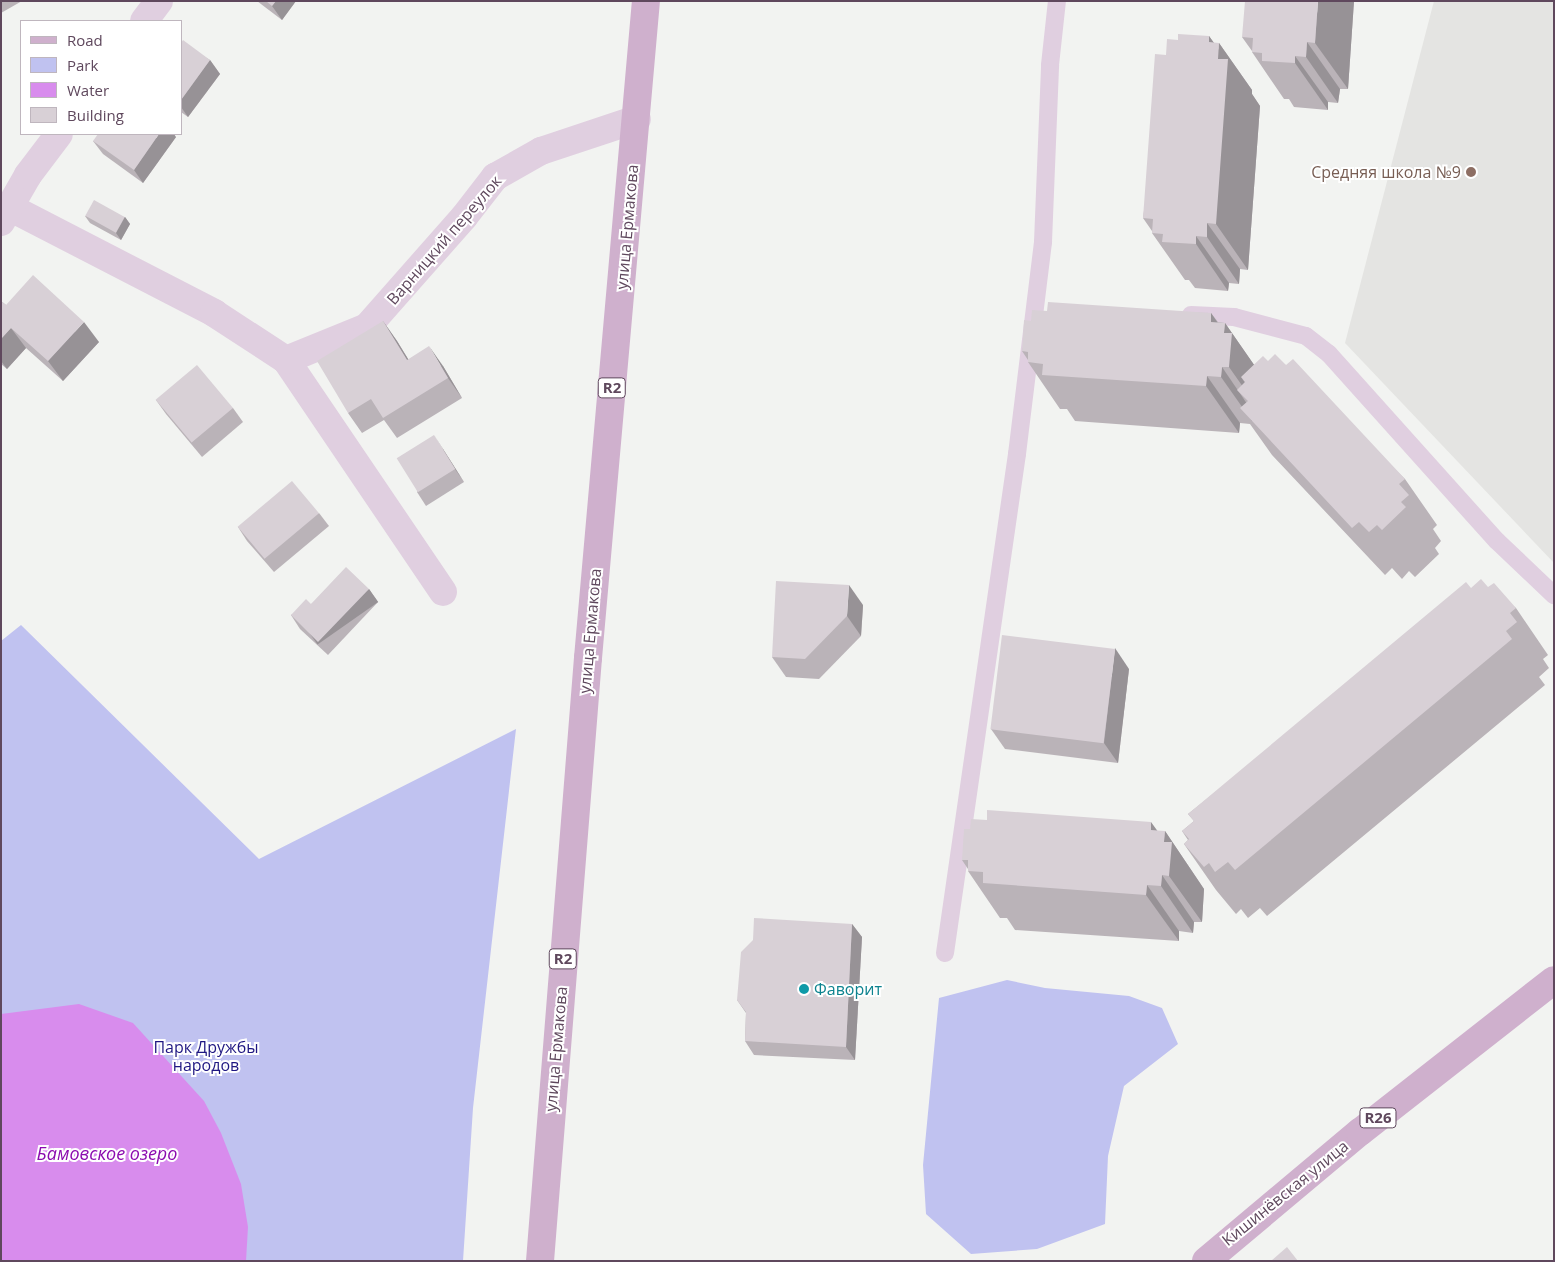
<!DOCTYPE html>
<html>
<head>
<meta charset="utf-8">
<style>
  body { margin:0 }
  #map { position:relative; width:1555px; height:1262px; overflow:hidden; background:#f2f3f1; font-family:"Open Sans",sans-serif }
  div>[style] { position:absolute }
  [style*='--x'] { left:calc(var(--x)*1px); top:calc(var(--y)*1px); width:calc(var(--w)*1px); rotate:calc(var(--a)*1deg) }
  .education>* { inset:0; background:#e4e4e2 }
  .green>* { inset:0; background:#c0c2f0 }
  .water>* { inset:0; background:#d88ced }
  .service>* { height:18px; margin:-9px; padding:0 9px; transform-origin:9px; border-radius:9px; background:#e0cfe0 }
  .minor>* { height:28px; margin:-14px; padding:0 14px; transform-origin:14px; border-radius:14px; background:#e0cfe0 }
  .primary>* { height:28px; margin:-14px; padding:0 14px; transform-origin:14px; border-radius:14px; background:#cfb0cd }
  .wall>* { inset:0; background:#bab3b8 }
  .shaded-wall>* { inset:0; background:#979296; transform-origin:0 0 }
  .building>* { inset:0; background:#d8d0d6; transform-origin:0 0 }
  .dots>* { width:14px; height:14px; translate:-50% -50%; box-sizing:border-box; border:2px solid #fff; border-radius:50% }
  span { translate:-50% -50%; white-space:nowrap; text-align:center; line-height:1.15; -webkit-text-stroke:4px #fff; paint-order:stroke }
  .shield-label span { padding:1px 4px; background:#fff; border:1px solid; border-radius:4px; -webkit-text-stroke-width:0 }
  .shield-label { font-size:15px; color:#5f485d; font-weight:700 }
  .education-label { font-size:16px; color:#785e54 }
  .right { translate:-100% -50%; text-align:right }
  .street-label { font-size:16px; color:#5f485d }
  .culture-label { font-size:16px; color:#0d838f }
  .left { translate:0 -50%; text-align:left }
  .park-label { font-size:16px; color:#1f1782 }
  .water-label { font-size:18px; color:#8b0baf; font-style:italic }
  .frame { position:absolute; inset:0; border:2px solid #5f485d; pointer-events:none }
  .legend { position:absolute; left:20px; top:20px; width:162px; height:115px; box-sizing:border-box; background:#fff; border:1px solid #bfb6be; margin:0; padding:6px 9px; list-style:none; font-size:15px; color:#5f485d }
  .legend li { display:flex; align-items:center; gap:10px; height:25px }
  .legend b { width:25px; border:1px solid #bfb6be }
</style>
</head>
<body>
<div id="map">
  <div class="education">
    <i style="clip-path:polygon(1434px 1px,1554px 1px,1554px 563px,1345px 343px)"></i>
  </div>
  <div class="green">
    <i style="clip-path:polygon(21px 625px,259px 859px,516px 729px,473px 1108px,463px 1261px,1px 1261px,1px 641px)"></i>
    <i style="clip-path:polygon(1007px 980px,1045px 988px,1129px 996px,1162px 1008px,1178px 1044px,1124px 1086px,1108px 1156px,1105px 1224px,1037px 1249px,971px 1254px,926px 1214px,923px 1165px,939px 998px)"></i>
  </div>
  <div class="water">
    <i style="clip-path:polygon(79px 1004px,133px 1023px,204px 1101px,221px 1133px,241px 1184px,248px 1227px,246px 1261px,1px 1261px,1px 1014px)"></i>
  </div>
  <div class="service">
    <i style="--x:1191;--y:315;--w:43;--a:2.7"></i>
    <i style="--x:1234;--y:317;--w:74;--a:14.8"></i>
    <i style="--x:1306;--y:336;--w:29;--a:38"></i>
    <i style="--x:1329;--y:354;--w:251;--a:48.1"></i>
    <i style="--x:1497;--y:541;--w:79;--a:43.5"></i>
    <i style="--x:945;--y:953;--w:504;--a:-81.79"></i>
    <i style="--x:1017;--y:454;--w:214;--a:-83"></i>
    <i style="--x:1043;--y:242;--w:177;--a:-87.7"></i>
    <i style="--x:1050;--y:65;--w:64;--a:-83.8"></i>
  </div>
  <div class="minor">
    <i style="--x:144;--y:21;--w:25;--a:-53"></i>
    <i style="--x:11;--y:208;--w:229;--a:27.3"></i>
    <i style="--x:214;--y:313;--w:86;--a:33.1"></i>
    <i style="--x:286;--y:360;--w:280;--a:55.9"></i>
    <i style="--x:1;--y:222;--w:54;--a:-60.1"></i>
    <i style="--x:28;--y:175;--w:51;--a:-52.9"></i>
    <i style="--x:286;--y:360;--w:87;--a:-22.2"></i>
    <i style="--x:367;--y:327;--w:147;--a:-48.6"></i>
    <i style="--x:464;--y:217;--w:51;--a:-52.2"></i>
    <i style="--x:495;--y:177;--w:53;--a:-29.5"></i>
    <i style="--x:541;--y:151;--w:101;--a:-18.4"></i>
  </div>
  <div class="primary">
    <i style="--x:540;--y:1261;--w:605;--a:-85.45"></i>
    <i style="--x:588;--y:658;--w:660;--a:-84.96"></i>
    <i style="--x:1206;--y:1261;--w:201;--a:-40"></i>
    <i style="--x:1360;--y:1132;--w:246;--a:-38.1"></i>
  </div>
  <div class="wall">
    <i style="clip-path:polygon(1px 1px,22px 1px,1px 13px)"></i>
    <i style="clip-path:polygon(257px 1px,296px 1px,282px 20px)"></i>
    <i style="clip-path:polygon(1354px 1px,1348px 89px,1340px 89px,1338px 103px,1328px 102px,1328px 110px,1294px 107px,1289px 99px,1284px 99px,1252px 52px,1252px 51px,1242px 37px)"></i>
    <i style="clip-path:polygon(1209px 36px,1214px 43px,1219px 43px,1252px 90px,1252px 94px,1260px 106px,1248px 270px,1240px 269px,1239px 284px,1229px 283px,1228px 291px,1195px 288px,1189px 280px,1185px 280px,1152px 233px,1152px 231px,1143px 218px,1166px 55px,1178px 40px)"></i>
    <i style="clip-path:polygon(181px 43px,210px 60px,220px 74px,188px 117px,181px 112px)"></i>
    <i style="clip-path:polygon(176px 137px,143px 183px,103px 154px,93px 141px)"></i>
    <i style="clip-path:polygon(85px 216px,125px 217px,130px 224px,121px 240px,90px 223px)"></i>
    <i style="clip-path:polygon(1px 301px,6px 305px,99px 342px,63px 381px,26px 348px,7px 369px,1px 364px)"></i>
    <i style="clip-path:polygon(1047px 311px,1211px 313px,1218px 322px,1225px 323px,1254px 365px,1268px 361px,1286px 365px,1405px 479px,1437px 525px,1433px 529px,1441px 541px,1435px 548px,1439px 554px,1415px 577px,1409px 571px,1402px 579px,1392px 568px,1385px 575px,1272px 455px,1250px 424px,1240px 423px,1239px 433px,1075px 421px,1067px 409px,1060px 409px,1028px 362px,1028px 360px,1022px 351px,1031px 321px)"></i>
    <i style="clip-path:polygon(383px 321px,397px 341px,408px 359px,443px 366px,462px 398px,397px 438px,384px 420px,362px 433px,348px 413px)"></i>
    <i style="clip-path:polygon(156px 400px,233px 408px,243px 422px,202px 457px,166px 414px)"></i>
    <i style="clip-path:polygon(443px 449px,464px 482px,426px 506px,417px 492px)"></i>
    <i style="clip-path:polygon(319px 513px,329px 526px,274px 572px,247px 541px,238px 527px)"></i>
    <i style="clip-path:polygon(1488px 587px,1516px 608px,1548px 655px,1543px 659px,1549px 668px,1539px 677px,1545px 685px,1267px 916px,1260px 908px,1248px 918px,1241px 909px,1236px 914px,1216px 890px,1184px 844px,1188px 840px,1182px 831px,1194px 821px,1188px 814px,1471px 588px)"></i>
    <i style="clip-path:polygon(369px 589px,378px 602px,328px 655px,300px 629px,291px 615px,311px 604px)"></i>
    <i style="clip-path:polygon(863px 605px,861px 636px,819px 679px,786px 677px,772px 657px)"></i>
    <i style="clip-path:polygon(1129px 669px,1118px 763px,1005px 749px,991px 729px)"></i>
    <i style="clip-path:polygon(1157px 831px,1165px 831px,1204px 889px,1202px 922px,1194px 922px,1193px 933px,1179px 931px,1179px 941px,1015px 930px,1007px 918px,1000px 918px,968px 871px,968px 869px,962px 860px)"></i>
    <i style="clip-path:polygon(852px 924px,862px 937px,855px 1060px,754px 1055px,745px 1041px,746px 1013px,737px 1000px)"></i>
  </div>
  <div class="shaded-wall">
    <i style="clip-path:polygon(276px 1px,296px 1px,282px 20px,272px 6px)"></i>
    <i style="clip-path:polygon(1318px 1px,1354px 1px,1348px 89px,1315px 43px)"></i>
    <i style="clip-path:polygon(1209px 36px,1219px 50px,1219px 43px,1252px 90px,1252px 94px,1260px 106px,1248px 270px,1216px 224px,1218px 59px,1209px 42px)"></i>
    <i style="clip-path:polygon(1307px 42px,1340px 89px,1338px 103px,1306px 57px)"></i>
    <i style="clip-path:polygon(1295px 56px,1328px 102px,1328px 110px,1295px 63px)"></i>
    <i style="clip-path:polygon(210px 60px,220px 74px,188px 117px,181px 107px,181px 100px)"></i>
    <i style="clip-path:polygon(159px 134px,174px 134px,176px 137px,143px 183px,134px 170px)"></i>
    <i style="clip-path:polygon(125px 217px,130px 224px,121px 240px,116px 233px)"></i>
    <i style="clip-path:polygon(1207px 223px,1240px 269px,1239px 284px,1207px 237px)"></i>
    <i style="clip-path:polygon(1196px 236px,1229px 283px,1228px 291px,1196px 244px)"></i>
    <i style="clip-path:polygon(1211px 313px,1224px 332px,1225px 323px,1257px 369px,1245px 382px,1241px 377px,1262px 408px,1262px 414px,1229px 367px,1211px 322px)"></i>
    <i style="clip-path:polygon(383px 321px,397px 341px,421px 380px,407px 360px)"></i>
    <i style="clip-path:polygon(84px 322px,99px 342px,63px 381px,48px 361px)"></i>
    <i style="clip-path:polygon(11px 328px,26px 348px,7px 369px,1px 361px,1px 339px)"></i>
    <i style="clip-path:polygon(429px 346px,443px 366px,462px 398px,448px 378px)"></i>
    <i style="clip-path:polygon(1222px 367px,1254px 414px,1252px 421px,1221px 377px)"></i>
    <i style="clip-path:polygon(1207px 376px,1240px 423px,1239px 433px,1206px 386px)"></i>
    <i style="clip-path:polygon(434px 435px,443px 449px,464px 482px,455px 469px)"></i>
    <i style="clip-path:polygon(849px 585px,863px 605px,861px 636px,847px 616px)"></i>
    <i style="left:369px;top:589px;width:16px;height:74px;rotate:55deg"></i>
    <i style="clip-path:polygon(1115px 648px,1129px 669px,1118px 763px,1104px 743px)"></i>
    <i style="clip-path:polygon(1151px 822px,1164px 840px,1165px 831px,1204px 889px,1202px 922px,1169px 876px,1151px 830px)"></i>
    <i style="clip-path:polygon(1162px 875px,1194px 922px,1193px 933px,1161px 886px)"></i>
    <i style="clip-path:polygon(1147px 885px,1179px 931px,1179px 941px,1146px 895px)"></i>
    <i style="clip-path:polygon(852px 924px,862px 937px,855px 1060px,846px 1047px)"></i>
  </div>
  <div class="building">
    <i style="clip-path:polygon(266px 1px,276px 1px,272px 6px)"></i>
    <i style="clip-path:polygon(1245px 1px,1318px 1px,1315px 43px,1307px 42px,1306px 57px,1295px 56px,1295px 63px,1262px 61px,1262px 53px,1252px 52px,1253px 38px,1242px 37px)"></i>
    <i style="clip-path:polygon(1178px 34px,1209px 36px,1209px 42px,1219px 43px,1218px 59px,1228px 59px,1216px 224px,1207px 223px,1207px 237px,1196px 236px,1196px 244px,1162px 242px,1163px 234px,1152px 233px,1153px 219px,1143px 218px,1155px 54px,1166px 55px,1167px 39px,1178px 40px)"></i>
    <i style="clip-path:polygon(183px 40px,210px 60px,181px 100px,181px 43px)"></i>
    <i style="clip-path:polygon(98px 134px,159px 134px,134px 170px,93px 141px)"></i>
    <i style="left:94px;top:200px;width:35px;height:18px;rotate:29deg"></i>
    <i style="clip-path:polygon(33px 275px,84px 322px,48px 361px,11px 328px,1px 339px,1px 301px,6px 305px)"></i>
    <i style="clip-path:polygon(1048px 302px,1211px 313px,1211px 322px,1225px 323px,1224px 333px,1232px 333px,1229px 367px,1222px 367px,1221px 377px,1207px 376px,1206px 386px,1042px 375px,1043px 364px,1028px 362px,1028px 352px,1022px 351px,1024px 320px,1031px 321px,1032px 310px,1047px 311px)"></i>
    <i style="clip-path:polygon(383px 321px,407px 360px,429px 346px,448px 378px,383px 418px,371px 399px,348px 413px,317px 361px)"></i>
    <i style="clip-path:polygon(1275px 354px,1286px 365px,1293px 359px,1405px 479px,1399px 484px,1409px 495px,1401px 502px,1406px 507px,1382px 530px,1377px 525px,1369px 532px,1359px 522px,1352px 528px,1240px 408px,1248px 401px,1237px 390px,1245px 382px,1241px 377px,1263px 356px,1268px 361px)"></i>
    <i style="left:197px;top:365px;width:56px;height:54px;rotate:50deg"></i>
    <i style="left:434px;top:435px;width:40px;height:44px;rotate:58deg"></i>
    <i style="left:292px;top:481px;width:42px;height:71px;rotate:50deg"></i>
    <i style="clip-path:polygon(346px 567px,369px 589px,318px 642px,291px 615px,306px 599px,311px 604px)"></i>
    <i style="clip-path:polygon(1481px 579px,1488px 587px,1494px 583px,1516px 608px,1510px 613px,1517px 622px,1506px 631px,1512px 639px,1235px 870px,1228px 862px,1215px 872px,1209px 863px,1204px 867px,1184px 844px,1189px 839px,1182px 831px,1194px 821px,1188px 814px,1466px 582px,1471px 588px)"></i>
    <i style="clip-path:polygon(776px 581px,849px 585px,847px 616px,805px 659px,772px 657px)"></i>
    <i style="left:1002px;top:635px;width:114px;height:95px;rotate:7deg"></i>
    <i style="clip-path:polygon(987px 810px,1151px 822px,1151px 830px,1165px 831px,1164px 842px,1172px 842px,1169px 876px,1162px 875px,1161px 886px,1147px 885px,1146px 895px,983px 883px,983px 872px,968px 871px,968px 860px,962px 860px,964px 829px,970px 829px,971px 819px,987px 820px)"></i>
    <i style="clip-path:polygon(754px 918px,852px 924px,846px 1047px,745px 1041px,746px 1012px,737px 1000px,741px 952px,753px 940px)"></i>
    <i style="clip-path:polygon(1287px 1247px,1298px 1261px,1271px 1261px)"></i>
  </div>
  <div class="dots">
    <i style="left:1471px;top:172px;background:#8d6e63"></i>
    <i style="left:804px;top:989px;background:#0f9aa8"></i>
  </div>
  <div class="shield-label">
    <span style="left:612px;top:388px">R2</span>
    <span style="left:563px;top:959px">R2</span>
    <span style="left:1378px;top:1118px">R26</span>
  </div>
  <div class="education-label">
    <span class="right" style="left:1461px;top:172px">Средняя школа №9</span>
  </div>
  <div class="street-label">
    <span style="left:627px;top:227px;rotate:-85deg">улица Ермакова</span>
    <span style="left:444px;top:240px;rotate:-49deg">Варницкий переулок</span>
    <span style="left:590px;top:631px;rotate:-85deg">улица Ермакова</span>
    <span style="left:556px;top:1049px;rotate:-85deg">улица Ермакова</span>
    <span style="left:1285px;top:1193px;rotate:-39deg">Кишинёвская улица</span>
  </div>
  <div class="culture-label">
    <span class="left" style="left:814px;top:989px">Фаворит</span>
  </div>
  <div class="park-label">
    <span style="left:206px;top:1056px">Парк Дружбы<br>народов</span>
  </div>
  <div class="water-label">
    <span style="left:107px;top:1153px">Бамовское озеро</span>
  </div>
  <div class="frame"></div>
  <ul class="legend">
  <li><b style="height:6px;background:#cfb0cd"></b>Road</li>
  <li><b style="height:14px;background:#c0c2f0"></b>Park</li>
  <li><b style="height:14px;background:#d88ced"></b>Water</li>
  <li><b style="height:14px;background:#d8d0d6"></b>Building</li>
  </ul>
</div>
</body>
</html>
